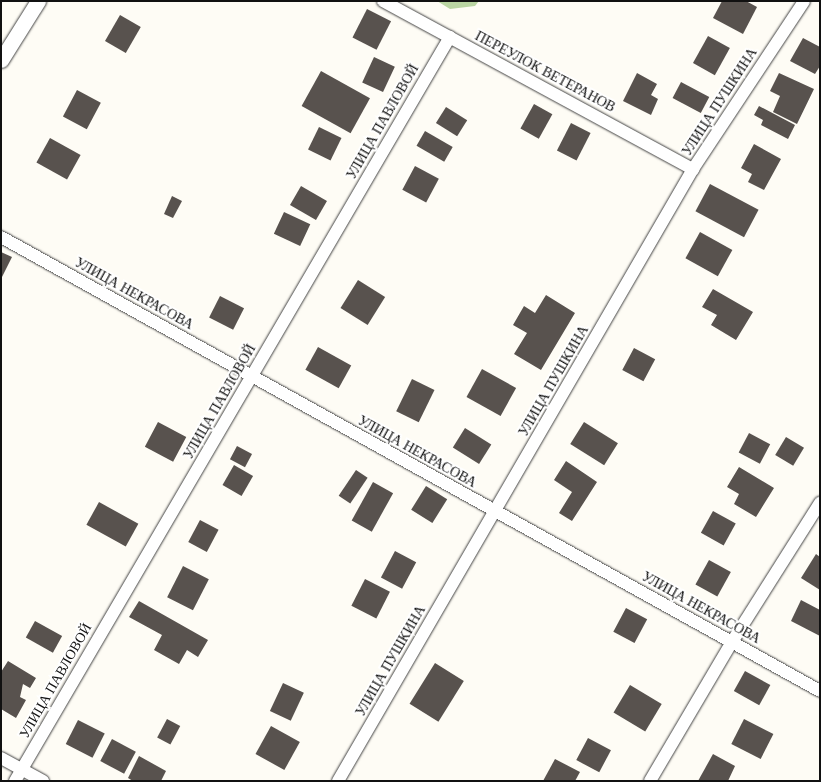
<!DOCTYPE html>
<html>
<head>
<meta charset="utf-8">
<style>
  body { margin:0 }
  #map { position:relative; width:821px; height:782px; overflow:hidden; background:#fefcf5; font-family:"Times New Roman",serif }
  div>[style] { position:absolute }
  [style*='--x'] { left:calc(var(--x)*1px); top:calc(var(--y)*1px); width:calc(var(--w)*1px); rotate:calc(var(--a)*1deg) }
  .forest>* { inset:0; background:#bad5a2 }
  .building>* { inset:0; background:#58524e; transform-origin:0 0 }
  .roads { filter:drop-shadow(0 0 1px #444) drop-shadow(0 0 1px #444) }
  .minor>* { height:12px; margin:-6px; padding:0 6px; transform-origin:6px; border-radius:6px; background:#fff }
  .tertiary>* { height:15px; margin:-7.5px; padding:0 7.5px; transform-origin:7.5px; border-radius:7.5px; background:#fff }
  span { translate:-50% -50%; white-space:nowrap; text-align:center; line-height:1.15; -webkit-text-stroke:4px #fff; paint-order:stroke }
  .street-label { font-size:14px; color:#111 }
  .frame { position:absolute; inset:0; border:2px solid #111; pointer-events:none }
</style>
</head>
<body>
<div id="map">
  <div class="forest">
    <i style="clip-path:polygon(437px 1px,479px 1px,475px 6px,450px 9px)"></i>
  </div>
  <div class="building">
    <i style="clip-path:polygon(722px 1px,746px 1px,757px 7px,743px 34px,713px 18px)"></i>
    <i style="left:367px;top:9px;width:27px;height:32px;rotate:27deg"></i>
    <i style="left:120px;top:15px;width:24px;height:30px;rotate:30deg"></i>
    <i style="left:708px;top:36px;width:25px;height:31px;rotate:29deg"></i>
    <i style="clip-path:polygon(803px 38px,820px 47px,820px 66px,815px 74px,790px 61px)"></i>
    <i style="left:374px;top:57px;width:23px;height:28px;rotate:25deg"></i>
    <i style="left:321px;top:71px;width:56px;height:40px;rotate:29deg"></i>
    <i style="clip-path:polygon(637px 73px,657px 84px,651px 95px,658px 99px,651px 115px,623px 101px)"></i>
    <i style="clip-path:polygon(779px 73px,814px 89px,797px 124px,773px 112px,780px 96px,770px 91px)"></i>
    <i style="left:681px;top:82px;width:32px;height:18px;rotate:28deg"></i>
    <i style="left:77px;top:90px;width:27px;height:30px;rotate:28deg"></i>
    <i style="left:534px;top:104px;width:21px;height:28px;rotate:29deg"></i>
    <i style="clip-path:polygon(759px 106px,795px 125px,788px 139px,761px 125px,763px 120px,754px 115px)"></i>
    <i style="left:446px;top:107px;width:25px;height:19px;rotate:32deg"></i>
    <i style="left:571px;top:123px;width:22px;height:31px;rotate:27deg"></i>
    <i style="left:319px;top:127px;width:25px;height:25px;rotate:26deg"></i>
    <i style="left:425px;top:131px;width:32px;height:17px;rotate:30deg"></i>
    <i style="left:50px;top:138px;width:35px;height:28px;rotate:29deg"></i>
    <i style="clip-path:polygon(754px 144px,781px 159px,764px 190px,748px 182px,752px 174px,741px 168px)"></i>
    <i style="left:415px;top:166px;width:27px;height:27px;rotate:28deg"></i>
    <i style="left:710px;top:184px;width:55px;height:31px;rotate:28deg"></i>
    <i style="left:301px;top:186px;width:30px;height:22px;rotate:30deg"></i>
    <i style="clip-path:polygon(172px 196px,182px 201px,173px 218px,164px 214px)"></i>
    <i style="left:284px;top:212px;width:29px;height:24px;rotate:25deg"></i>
    <i style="left:700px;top:232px;width:37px;height:30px;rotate:29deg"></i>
    <i style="clip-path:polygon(1px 252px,12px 257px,1px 279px)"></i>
    <i style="left:358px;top:280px;width:32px;height:33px;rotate:32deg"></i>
    <i style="clip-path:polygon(713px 289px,753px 312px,736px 340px,711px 325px,717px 315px,702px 307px)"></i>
    <i style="clip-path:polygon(546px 295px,575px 313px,541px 370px,514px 354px,527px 333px,513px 325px,524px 306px,535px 313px)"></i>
    <i style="left:220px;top:296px;width:27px;height:24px;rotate:27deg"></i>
    <i style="left:318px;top:347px;width:38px;height:26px;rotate:29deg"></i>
    <i style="left:634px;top:348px;width:24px;height:25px;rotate:28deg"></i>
    <i style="left:482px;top:369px;width:39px;height:32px;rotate:29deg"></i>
    <i style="left:412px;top:379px;width:25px;height:36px;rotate:26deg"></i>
    <i style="left:158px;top:422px;width:32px;height:28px;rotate:28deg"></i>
    <i style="left:584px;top:422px;width:40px;height:26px;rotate:32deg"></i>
    <i style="left:465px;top:428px;width:31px;height:23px;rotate:32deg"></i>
    <i style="left:749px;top:433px;width:24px;height:22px;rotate:28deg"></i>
    <i style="left:786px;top:437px;width:21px;height:21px;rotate:31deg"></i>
    <i style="left:237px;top:446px;width:17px;height:15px;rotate:28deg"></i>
    <i style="clip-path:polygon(566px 461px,597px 482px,572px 521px,559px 513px,572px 492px,554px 480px)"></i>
    <i style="left:234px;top:465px;width:22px;height:23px;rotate:30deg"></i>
    <i style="clip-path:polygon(739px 467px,774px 488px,756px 517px,734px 504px,739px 494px,727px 487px)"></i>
    <i style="left:356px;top:470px;width:14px;height:31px;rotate:34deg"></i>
    <i style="left:373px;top:482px;width:23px;height:44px;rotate:29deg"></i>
    <i style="left:426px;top:486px;width:25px;height:28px;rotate:32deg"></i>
    <i style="left:99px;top:502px;width:45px;height:26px;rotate:29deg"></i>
    <i style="left:713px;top:511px;width:26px;height:25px;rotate:29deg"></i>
    <i style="left:200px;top:520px;width:21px;height:25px;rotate:28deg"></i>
    <i style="left:395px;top:551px;width:24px;height:30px;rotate:28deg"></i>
    <i style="clip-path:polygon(816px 554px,820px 557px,820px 590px,801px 578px)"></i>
    <i style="left:709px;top:560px;width:25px;height:28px;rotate:29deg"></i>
    <i style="left:183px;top:566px;width:29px;height:35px;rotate:27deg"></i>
    <i style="left:365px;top:579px;width:28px;height:30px;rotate:27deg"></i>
    <i style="clip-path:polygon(801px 600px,820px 610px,820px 636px,791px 621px)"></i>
    <i style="clip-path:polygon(139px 601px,208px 640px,198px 657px,187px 650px,179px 664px,154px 650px,162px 635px,129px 617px)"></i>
    <i style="left:626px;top:608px;width:24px;height:27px;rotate:28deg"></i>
    <i style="left:35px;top:621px;width:31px;height:19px;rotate:29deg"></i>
    <i style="clip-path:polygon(8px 661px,36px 678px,30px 688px,23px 684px,20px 697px,26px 700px,16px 718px,1px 709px,1px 672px)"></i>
    <i style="left:435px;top:663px;width:34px;height:48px;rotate:32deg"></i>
    <i style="left:745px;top:671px;width:29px;height:23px;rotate:29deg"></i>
    <i style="left:283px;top:683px;width:23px;height:31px;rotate:25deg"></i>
    <i style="left:630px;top:685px;width:37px;height:32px;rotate:31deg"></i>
    <i style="left:167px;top:719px;width:15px;height:21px;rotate:28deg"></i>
    <i style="left:744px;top:719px;width:33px;height:28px;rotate:27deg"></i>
    <i style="left:78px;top:720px;width:30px;height:27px;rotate:27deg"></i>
    <i style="left:271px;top:726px;width:33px;height:32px;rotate:29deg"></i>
    <i style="left:588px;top:738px;width:26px;height:25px;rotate:28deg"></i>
    <i style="left:112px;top:739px;width:27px;height:25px;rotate:28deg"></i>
    <i style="clip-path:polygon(713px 754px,735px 766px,728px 781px,698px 781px)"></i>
    <i style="clip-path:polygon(139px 756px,166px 771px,161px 781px,133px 781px,128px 778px)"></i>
    <i style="clip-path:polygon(555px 759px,580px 772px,575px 781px,543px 781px)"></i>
  </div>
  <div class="roads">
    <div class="minor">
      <i style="--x:383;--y:1;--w:353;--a:28.5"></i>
      <i style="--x:1;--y:237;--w:936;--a:29"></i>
      <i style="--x:1;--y:758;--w:48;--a:28.7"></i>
      <i style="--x:15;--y:781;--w:862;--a:-59.69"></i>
      <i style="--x:338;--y:781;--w:708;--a:-59.88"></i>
      <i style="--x:693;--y:169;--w:201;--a:-56.5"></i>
      <i style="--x:650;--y:781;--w:161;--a:-59.5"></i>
      <i style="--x:732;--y:642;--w:165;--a:-57.7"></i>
    </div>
    <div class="tertiary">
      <i style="--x:1;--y:60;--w:70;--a:-57.9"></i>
    </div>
  </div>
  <div class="street-label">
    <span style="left:545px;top:72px;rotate:28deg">ПЕРЕУЛОК ВЕТЕРАНОВ</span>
    <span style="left:720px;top:102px;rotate:-57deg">УЛИЦА ПУШКИНА</span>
    <span style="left:383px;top:122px;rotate:-60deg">УЛИЦА ПАВЛОВОЙ</span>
    <span style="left:134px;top:294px;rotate:29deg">УЛИЦА НЕКРАСОВА</span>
    <span style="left:554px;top:381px;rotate:-60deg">УЛИЦА ПУШКИНА</span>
    <span style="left:220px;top:402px;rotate:-60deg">УЛИЦА ПАВЛОВОЙ</span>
    <span style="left:417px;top:452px;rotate:29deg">УЛИЦА НЕКРАСОВА</span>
    <span style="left:701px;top:608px;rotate:29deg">УЛИЦА НЕКРАСОВА</span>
    <span style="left:391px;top:661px;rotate:-60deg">УЛИЦА ПУШКИНА</span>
    <span style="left:56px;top:681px;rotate:-60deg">УЛИЦА ПАВЛОВОЙ</span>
  </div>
  <div class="frame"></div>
</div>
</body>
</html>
